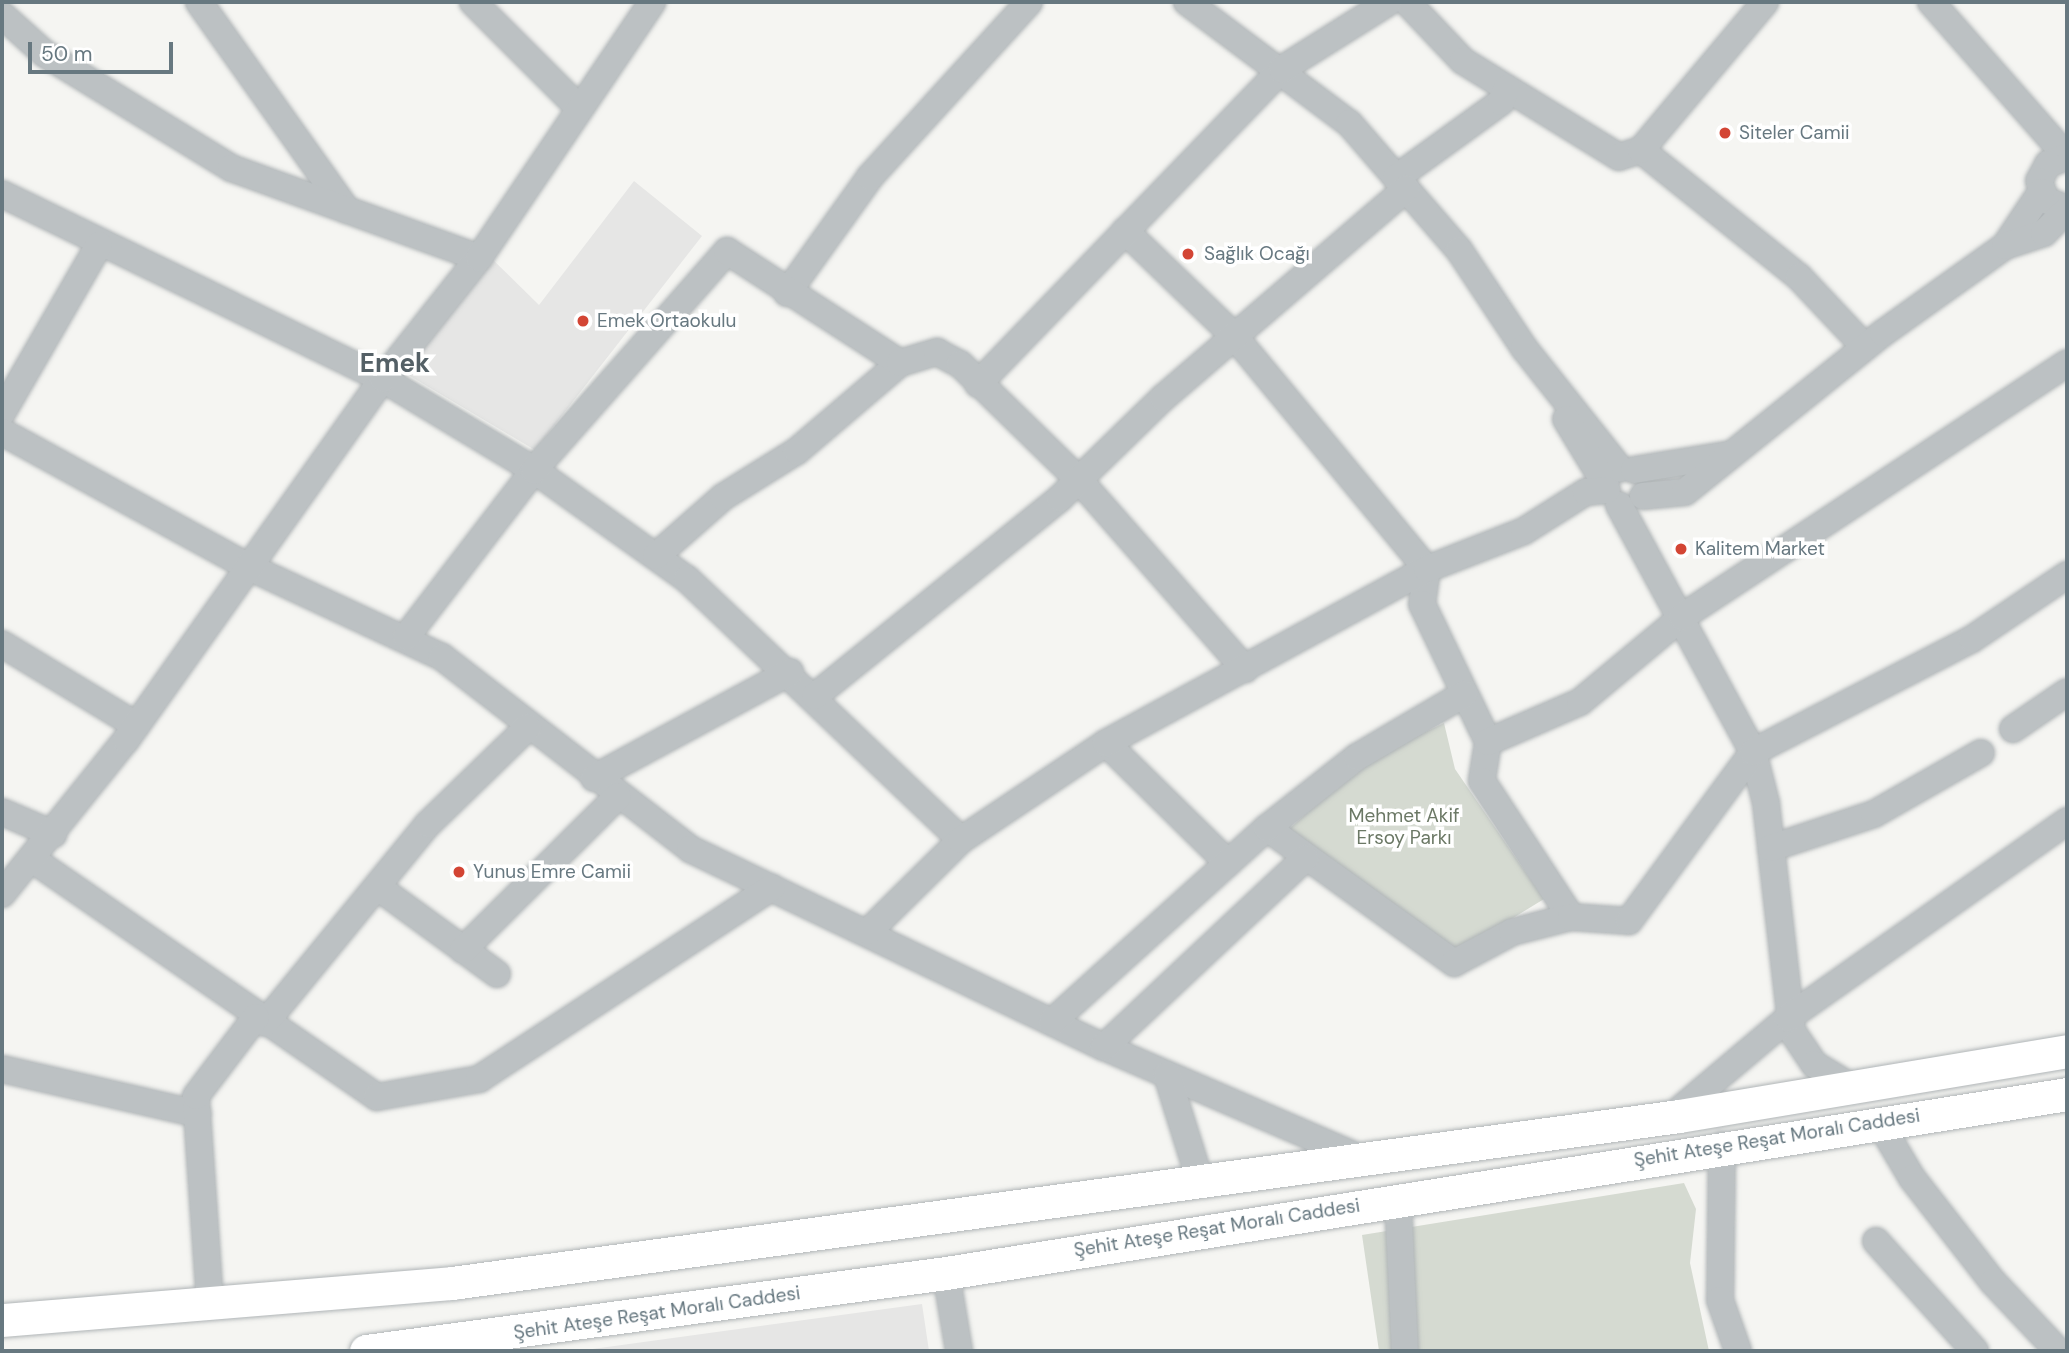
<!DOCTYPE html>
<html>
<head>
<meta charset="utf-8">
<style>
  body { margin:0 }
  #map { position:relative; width:2069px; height:1353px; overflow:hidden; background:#f5f5f2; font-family:"DM Sans",sans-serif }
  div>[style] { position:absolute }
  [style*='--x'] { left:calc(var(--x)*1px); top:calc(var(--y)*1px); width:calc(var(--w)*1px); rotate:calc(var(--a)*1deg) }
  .built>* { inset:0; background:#e6e6e5 }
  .green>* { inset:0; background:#d5dad1 }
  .roads { filter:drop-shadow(0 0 2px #b0b5b7) drop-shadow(0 0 2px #b0b5b7) }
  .minor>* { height:26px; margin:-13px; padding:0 13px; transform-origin:13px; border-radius:13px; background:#bcc1c3 }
  .major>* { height:33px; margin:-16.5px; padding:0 16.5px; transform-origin:16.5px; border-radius:16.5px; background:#fff }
  .dots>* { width:19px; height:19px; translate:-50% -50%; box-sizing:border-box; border:4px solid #fff; border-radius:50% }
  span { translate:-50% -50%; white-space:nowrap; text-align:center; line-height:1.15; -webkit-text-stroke:7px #fff; paint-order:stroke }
  .poi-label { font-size:19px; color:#677880 }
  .left { translate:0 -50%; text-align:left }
  .park-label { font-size:19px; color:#6b7865 }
  .street-label { font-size:19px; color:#677880 }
  .district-label { font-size:26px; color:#546066; font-weight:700 }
  .frame { position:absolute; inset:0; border:4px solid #677880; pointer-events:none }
  .scale { position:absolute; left:28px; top:42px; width:145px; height:32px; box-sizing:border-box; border:4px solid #677880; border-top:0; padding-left:9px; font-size:21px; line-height:24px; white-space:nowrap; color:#677880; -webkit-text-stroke:5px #fff; paint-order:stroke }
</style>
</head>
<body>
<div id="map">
  <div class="built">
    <i style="clip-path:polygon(634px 181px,702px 236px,535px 450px,405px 373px,489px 256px,539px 305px)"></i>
    <i style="clip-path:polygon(922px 1304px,929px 1351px,578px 1351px)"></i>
  </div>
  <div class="green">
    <i style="clip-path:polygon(1444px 723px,1455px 769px,1544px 899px,1453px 955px,1288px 830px,1363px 762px)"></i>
    <i style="clip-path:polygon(1684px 1183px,1696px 1209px,1690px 1263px,1709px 1351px,1379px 1351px,1362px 1235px)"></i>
  </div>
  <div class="roads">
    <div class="minor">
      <i style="--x:199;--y:2;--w:255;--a:54.6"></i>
      <i style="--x:473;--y:2;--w:147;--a:45"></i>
      <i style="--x:1187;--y:2;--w:202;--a:36.8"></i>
      <i style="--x:1349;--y:123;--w:168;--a:49.1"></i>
      <i style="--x:1459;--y:250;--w:118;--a:56.4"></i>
      <i style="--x:1524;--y:348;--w:154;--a:51.6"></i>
      <i style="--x:1407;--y:2;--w:81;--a:46.5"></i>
      <i style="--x:1463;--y:61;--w:183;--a:31.6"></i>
      <i style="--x:1619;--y:157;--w:23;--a:-18"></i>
      <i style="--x:1641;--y:150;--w:203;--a:38.8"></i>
      <i style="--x:1799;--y:277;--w:96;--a:46.7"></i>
      <i style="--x:1931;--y:2;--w:206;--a:48.7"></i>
      <i style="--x:2;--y:15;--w:58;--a:42.2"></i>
      <i style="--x:45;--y:54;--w:218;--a:31.5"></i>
      <i style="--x:231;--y:168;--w:264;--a:19.9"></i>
      <i style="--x:1641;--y:150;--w:193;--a:-50"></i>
      <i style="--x:2067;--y:157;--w:20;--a:160"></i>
      <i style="--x:2048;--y:164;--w:19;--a:118"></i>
      <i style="--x:2039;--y:181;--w:20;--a:70"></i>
      <i style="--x:2046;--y:200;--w:23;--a:23"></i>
      <i style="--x:1396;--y:178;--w:130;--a:-35.9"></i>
      <i style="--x:1501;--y:102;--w:15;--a:-67"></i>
      <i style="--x:2;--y:194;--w:424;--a:25.9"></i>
      <i style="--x:383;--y:379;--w:176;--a:31.1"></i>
      <i style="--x:534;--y:470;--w:188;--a:35.5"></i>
      <i style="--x:687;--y:579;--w:378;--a:43.6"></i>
      <i style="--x:1125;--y:231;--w:153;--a:43.9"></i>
      <i style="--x:1235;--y:337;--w:301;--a:50.4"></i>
      <i style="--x:1427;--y:569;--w:35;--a:98"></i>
      <i style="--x:1422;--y:604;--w:153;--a:64.4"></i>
      <i style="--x:1488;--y:742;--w:39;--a:99"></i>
      <i style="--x:1482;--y:781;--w:163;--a:56.8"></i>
      <i style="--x:2005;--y:246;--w:65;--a:-56.3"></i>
      <i style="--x:787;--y:293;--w:143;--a:-54.4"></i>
      <i style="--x:870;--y:177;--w:236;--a:-47.7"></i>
      <i style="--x:978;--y:384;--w:438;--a:-46"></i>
      <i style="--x:1282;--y:69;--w:126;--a:-32.1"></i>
      <i style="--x:2;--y:413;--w:194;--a:-60"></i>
      <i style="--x:1566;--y:419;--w:77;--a:58.8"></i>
      <i style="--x:2;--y:432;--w:281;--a:28.7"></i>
      <i style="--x:249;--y:567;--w:213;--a:25"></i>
      <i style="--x:442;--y:657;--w:314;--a:37.7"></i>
      <i style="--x:690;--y:849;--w:459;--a:25.6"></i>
      <i style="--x:1104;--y:1047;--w:280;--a:23.4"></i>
      <i style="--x:1634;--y:470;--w:99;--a:-9.3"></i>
      <i style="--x:1643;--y:496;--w:42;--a:-5.4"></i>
      <i style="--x:1685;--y:492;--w:254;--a:-38.8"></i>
      <i style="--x:1883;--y:333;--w:150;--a:-35.5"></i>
      <i style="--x:2005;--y:246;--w:41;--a:-18.4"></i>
      <i style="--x:2044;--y:233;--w:33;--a:-45"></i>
      <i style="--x:1619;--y:505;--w:281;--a:61.5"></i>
      <i style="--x:1753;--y:752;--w:53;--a:75.7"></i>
      <i style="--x:1766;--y:803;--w:229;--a:83.5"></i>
      <i style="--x:1792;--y:1031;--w:40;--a:56"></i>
      <i style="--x:1814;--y:1064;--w:44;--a:31.2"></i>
      <i style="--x:656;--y:556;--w:89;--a:-41.4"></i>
      <i style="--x:723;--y:497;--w:87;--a:-31.9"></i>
      <i style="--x:797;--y:451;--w:135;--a:-40.5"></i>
      <i style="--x:406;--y:637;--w:210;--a:-52.5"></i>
      <i style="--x:534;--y:470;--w:292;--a:-48.6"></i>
      <i style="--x:727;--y:251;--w:206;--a:32.9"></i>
      <i style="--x:900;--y:363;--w:39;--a:-17"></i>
      <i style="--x:937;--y:352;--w:26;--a:28"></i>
      <i style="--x:960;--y:364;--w:166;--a:44.3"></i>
      <i style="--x:1079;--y:480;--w:252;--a:48.7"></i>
      <i style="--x:2;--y:644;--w:157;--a:31.2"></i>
      <i style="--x:815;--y:696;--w:315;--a:-38.9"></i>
      <i style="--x:1060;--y:498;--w:144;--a:-44.2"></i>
      <i style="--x:1163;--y:398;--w:321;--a:-40.7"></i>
      <i style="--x:2013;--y:729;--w:65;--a:-34.4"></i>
      <i style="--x:1488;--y:742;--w:100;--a:-23.5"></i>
      <i style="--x:1580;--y:702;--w:133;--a:-39.8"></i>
      <i style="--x:1682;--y:617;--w:461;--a:-33.4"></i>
      <i style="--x:1106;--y:743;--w:171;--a:44.5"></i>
      <i style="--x:594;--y:778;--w:223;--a:-28.4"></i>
      <i style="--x:2;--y:812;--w:56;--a:23.3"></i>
      <i style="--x:1267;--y:828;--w:231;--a:35.8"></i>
      <i style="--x:1454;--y:963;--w:66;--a:-28.1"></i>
      <i style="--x:1512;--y:932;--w:61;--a:-14.3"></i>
      <i style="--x:1571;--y:917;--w:58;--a:3.9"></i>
      <i style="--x:1629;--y:921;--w:210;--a:-53.7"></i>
      <i style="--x:1753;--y:752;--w:246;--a:-27.3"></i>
      <i style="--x:1972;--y:639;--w:115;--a:-34"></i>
      <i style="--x:1771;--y:848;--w:108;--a:-18.3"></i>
      <i style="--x:1874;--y:814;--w:123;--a:-29.7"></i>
      <i style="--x:32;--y:859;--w:419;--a:34.6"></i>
      <i style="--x:377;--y:1097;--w:104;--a:-10"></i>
      <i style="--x:479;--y:1079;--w:350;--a:-33.2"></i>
      <i style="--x:379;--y:888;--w:146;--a:36.1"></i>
      <i style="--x:2;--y:894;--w:198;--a:-51.2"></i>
      <i style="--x:126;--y:740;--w:443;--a:-54.6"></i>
      <i style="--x:383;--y:379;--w:154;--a:-51.6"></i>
      <i style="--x:479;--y:258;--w:309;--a:-55.9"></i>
      <i style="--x:869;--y:931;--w:129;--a:-44.7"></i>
      <i style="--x:961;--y:840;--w:174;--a:-33.8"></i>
      <i style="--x:1106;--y:743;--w:365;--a:-28.5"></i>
      <i style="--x:1427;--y:569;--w:104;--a:-21.4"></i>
      <i style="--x:1524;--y:531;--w:73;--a:-32.2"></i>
      <i style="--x:1586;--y:492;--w:21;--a:-5"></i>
      <i style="--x:463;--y:950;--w:218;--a:-44.8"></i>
      <i style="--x:1052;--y:1022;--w:290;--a:-42.1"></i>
      <i style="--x:1267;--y:828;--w:115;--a:-38.3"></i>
      <i style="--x:1357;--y:757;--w:124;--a:-30.5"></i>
      <i style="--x:265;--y:1023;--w:257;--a:-50.7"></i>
      <i style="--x:428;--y:824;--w:139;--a:-44.1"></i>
      <i style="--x:1104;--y:1047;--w:276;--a:-43.2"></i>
      <i style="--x:2;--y:1069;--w:201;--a:12.9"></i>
      <i style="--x:1167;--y:1075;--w:110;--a:72.6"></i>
      <i style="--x:1671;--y:1117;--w:153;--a:-40.2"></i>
      <i style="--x:1788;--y:1018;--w:342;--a:-35.2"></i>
      <i style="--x:1879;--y:1122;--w:65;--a:59.5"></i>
      <i style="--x:1912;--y:1178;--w:132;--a:52.1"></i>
      <i style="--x:1993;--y:1282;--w:95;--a:46.7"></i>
      <i style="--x:1722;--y:1145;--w:155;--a:90.7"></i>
      <i style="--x:1720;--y:1300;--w:54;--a:70.6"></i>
      <i style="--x:1398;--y:1199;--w:152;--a:87.4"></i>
      <i style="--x:1876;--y:1241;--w:148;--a:48"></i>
      <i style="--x:946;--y:1273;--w:79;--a:80.5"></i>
      <i style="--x:210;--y:1303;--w:207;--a:-93.9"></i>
      <i style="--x:196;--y:1096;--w:99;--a:-52.8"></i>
    </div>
    <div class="major">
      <i style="--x:2;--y:1320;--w:452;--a:-4.7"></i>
      <i style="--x:452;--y:1283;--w:1238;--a:-7.75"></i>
      <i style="--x:1679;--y:1116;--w:393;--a:-9.5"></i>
      <i style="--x:366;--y:1351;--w:585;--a:-7.66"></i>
      <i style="--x:946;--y:1273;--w:1135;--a:-9.07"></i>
    </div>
  </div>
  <div class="dots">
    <i style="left:1725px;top:133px;background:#d34534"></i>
    <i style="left:1188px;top:254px;background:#d34534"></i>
    <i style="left:583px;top:321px;background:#d34534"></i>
    <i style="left:1681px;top:549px;background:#d34534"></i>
    <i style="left:459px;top:872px;background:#d34534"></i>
  </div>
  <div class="poi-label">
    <span class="left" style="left:1739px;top:133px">Siteler Camii</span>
    <span class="left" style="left:1204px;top:254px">Sağlık Ocağı</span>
    <span class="left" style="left:597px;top:321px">Emek Ortaokulu</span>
    <span class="left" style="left:1695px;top:549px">Kalitem Market</span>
    <span class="left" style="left:473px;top:872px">Yunus Emre Camii</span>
  </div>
  <div class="park-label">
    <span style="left:1404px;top:827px">Mehmet Akif<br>Ersoy Parkı</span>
  </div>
  <div class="street-label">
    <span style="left:1777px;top:1138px;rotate:-9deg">Şehit Ateşe Reşat Moralı Caddesi</span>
    <span style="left:1217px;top:1228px;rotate:-9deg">Şehit Ateşe Reşat Moralı Caddesi</span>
    <span style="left:657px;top:1313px;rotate:-8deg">Şehit Ateşe Reşat Moralı Caddesi</span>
  </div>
  <div class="district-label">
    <span style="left:395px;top:364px">Emek</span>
  </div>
  <div class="frame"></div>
  <div class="scale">50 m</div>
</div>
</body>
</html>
